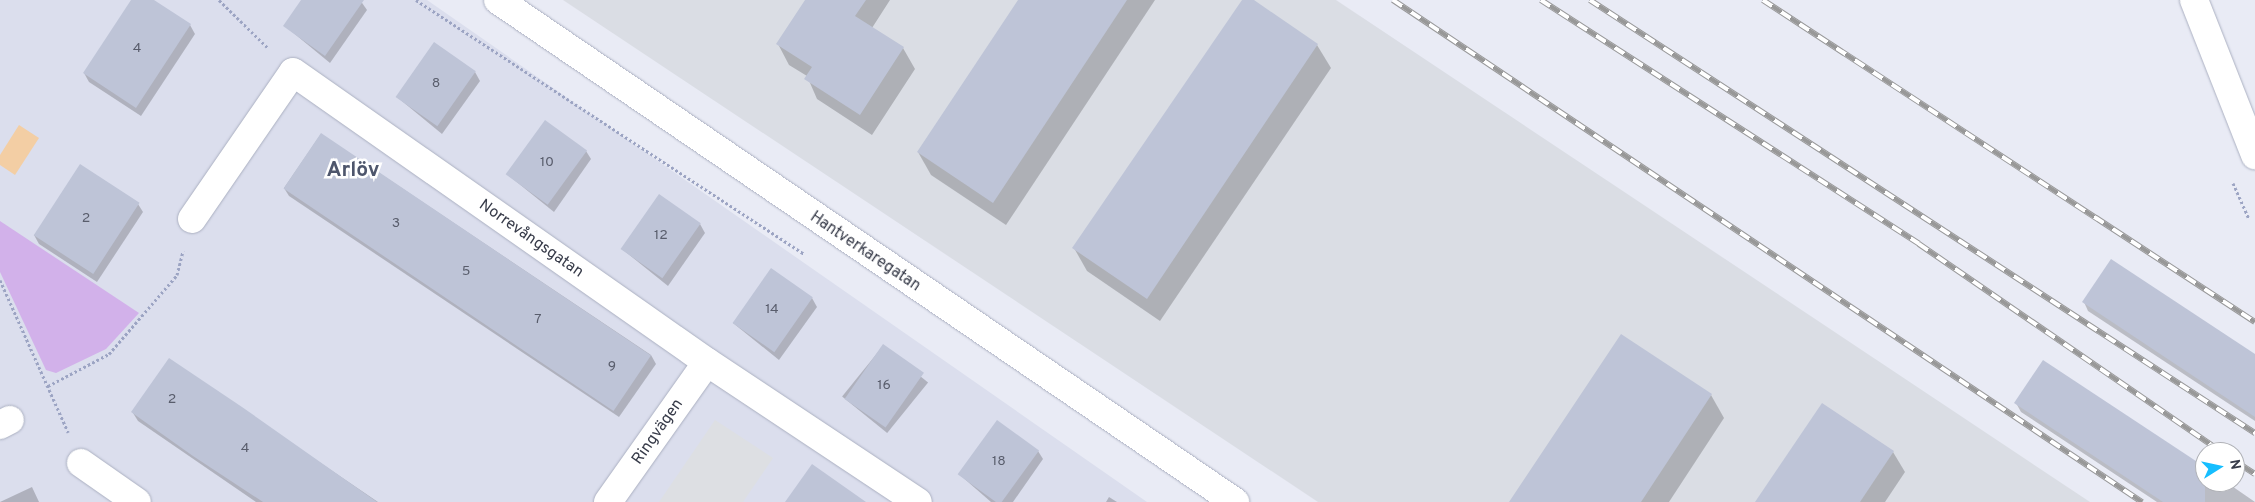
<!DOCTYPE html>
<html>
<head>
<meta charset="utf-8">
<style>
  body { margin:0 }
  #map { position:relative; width:2255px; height:502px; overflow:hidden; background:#e9ebf5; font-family:Overpass,sans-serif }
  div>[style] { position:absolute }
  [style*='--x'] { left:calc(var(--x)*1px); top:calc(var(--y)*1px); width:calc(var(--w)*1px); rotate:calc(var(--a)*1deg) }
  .residential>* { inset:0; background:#dbdeed }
  .industrial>* { inset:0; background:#dadde4 }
  .green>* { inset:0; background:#d2b1ea }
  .parking>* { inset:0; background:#dddfe3 }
  .water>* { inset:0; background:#f3cea4 }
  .shadow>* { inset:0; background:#0003; transform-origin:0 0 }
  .building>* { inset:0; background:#bec4d7; transform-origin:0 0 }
  .path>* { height:3px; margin-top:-1.5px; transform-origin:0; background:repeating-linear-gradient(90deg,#9ca4c3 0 2.5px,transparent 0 5px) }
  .roads { filter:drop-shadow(0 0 1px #abb0c1) drop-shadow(0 0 1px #abb0c1) }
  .minor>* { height:28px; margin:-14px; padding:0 14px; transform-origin:14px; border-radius:14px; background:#fff }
  .rail>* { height:5.5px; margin-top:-2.75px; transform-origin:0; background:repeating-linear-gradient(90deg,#fff 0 11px,#989898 0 22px); box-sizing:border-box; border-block:1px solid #989898 }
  span { translate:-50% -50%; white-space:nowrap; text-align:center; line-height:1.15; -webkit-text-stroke:5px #fff; paint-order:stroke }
  .number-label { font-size:14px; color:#595d6c }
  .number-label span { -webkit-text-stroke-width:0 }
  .street-label { font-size:16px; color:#373b49 }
  .district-label { font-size:21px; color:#4e566c; font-weight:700 }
  .north { position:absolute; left:2195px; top:442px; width:50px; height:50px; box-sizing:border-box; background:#fff; border:1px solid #afb1b6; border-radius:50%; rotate:80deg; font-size:14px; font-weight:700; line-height:20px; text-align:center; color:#373b49 }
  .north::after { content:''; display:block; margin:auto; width:18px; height:22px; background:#16beff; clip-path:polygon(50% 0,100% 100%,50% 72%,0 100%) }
</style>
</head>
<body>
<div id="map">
  <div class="residential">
    <i style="clip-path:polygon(0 0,427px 0,1147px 502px,0 502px)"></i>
  </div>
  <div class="industrial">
    <i style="clip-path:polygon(563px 0,1336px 0,2090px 502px,1318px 502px)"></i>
  </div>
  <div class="green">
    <i style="clip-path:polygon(0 221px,139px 313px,106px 349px,56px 373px,46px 370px,0 272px)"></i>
  </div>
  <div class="parking">
    <i style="clip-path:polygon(715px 420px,773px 458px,743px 502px,659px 502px)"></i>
  </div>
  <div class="water">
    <i style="clip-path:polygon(19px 125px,39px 138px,15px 175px,0 165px,0 155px)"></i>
  </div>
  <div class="shadow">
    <i style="clip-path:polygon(133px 0,151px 0,190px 25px,195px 34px,141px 116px,89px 82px,84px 73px)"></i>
    <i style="clip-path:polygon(303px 0,360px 0,367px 10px,330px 63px,285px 26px)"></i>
    <i style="clip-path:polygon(807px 0,890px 0,872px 28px,903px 48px,915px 69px,872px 135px,817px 99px,807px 76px,789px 65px,778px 44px)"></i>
    <i style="clip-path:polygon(1019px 0,1155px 0,1006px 225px,931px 175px,918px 152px)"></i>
    <i style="clip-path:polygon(1244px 0,1251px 0,1317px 45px,1331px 68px,1160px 321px,1087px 271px,1074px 248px)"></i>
    <i style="clip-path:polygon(475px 72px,480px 81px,442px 134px,397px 97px)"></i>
    <i style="clip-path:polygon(321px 134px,651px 355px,656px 364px,619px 417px,289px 196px,284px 188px)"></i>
    <i style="clip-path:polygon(586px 151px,591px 159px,554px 212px,508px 175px)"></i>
    <i style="clip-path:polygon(138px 204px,143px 212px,97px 282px,39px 244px,34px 235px)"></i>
    <i style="clip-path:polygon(700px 224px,705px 233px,668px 286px,622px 249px)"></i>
    <i style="clip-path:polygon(812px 298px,817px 307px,779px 360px,733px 323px)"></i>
    <i style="clip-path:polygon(2084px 302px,2255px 356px,2255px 421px,2088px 311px)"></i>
    <i style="left:883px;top:346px;width:58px;height:65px;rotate:39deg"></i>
    <i style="clip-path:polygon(169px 360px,378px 502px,256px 502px,138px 421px,133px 413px)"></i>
    <i style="clip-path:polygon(1711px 395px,1724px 418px,1669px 502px,1511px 502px)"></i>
    <i style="clip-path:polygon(2016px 403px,2205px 468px,2205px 482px,2226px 482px,2255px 502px,2157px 502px,2021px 412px)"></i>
    <i style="clip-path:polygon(1038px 451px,1043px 459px,1013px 502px,991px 502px,960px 475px)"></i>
    <i style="clip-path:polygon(1893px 452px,1905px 472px,1885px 502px,1757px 502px)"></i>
    <i style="clip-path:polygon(32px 487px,39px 502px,0 502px)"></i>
    <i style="clip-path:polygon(1109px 497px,1117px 502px,1106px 502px)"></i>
  </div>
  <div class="building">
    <i style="clip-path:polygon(131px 0,154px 0,191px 24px,136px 108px,83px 73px)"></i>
    <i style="clip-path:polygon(301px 0,364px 0,325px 56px,283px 26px)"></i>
    <i style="clip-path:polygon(805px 0,866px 0,855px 16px,904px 47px,860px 115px,804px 79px,812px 67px,776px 44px)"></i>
    <i style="clip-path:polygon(1018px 0,1127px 0,993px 203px,917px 152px)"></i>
    <i style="clip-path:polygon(1242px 0,1254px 0,1318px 44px,1147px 299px,1072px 248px)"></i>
    <i style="left:434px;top:42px;width:51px;height:67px;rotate:35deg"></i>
    <i style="left:545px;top:120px;width:52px;height:67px;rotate:36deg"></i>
    <i style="left:321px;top:133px;width:398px;height:67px;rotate:34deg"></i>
    <i style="left:80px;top:164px;width:71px;height:85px;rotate:33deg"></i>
    <i style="left:659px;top:194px;width:51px;height:67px;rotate:35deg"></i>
    <i style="clip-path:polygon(2111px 259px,2255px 354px,2255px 417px,2082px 302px)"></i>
    <i style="left:771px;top:268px;width:51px;height:67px;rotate:35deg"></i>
    <i style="clip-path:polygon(1621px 334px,1712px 394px,1641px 502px,1509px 502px)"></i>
    <i style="left:883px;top:344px;width:50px;height:67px;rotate:35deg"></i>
    <i style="clip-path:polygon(169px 358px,242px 407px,377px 502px,263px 502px,193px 456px,131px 412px)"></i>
    <i style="clip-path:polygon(2043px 360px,2205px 467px,2205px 502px,2163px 502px,2014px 403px)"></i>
    <i style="clip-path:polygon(1822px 403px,1894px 451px,1860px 502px,1755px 502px)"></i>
    <i style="left:997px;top:420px;width:52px;height:67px;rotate:36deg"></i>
    <i style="clip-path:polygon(812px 464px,866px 502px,785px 502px)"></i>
  </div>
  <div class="path">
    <i style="--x:219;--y:0;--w:69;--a:44.4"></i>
    <i style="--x:416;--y:0;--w:464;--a:33.2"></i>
    <i style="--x:2233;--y:183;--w:39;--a:66"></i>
    <i style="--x:0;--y:280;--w:167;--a:65.9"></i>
    <i style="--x:48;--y:386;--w:69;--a:-27.7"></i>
    <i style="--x:109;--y:354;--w:104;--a:-49.3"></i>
    <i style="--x:177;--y:275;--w:25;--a:-76"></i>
  </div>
  <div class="roads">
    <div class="minor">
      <i style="--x:498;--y:0;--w:892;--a:34.26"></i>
      <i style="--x:2194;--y:0;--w:167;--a:68.5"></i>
      <i style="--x:192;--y:219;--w:178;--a:-55.5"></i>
      <i style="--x:293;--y:72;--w:505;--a:35.01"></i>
      <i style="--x:707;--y:362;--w:253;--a:33.6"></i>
      <i style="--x:0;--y:425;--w:11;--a:-27"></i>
      <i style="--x:81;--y:463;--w:68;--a:34.9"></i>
      <i style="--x:608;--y:502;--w:171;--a:-54.7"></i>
    </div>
  </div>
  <div class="rail">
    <i style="--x:1393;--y:0;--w:902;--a:33.83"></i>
    <i style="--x:1541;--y:0;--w:450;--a:32.8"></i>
    <i style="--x:1919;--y:244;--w:368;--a:34.5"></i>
    <i style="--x:1590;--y:0;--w:794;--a:33.07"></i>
    <i style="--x:1763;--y:0;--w:588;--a:33.2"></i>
    <i style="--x:2235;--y:461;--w:24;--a:33"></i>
  </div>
  <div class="number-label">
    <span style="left:137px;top:49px">4</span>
    <span style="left:436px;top:84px">8</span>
    <span style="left:547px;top:163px">10</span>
    <span style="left:86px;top:219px">2</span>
    <span style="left:396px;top:224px">3</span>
    <span style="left:661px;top:236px">12</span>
    <span style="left:466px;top:272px">5</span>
    <span style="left:772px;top:310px">14</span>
    <span style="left:538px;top:320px">7</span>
    <span style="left:612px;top:367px">9</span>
    <span style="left:884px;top:386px">16</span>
    <span style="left:172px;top:400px">2</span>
    <span style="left:245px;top:449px">4</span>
    <span style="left:999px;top:462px">18</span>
  </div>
  <div class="street-label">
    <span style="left:531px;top:239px;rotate:35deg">Norrevångsgatan</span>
    <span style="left:865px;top:252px;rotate:34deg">Hantverkaregatan</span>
    <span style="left:658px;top:432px;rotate:-55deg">Ringvägen</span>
  </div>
  <div class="district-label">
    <span style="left:353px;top:171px">Arlöv</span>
  </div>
  <div class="north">N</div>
</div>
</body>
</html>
